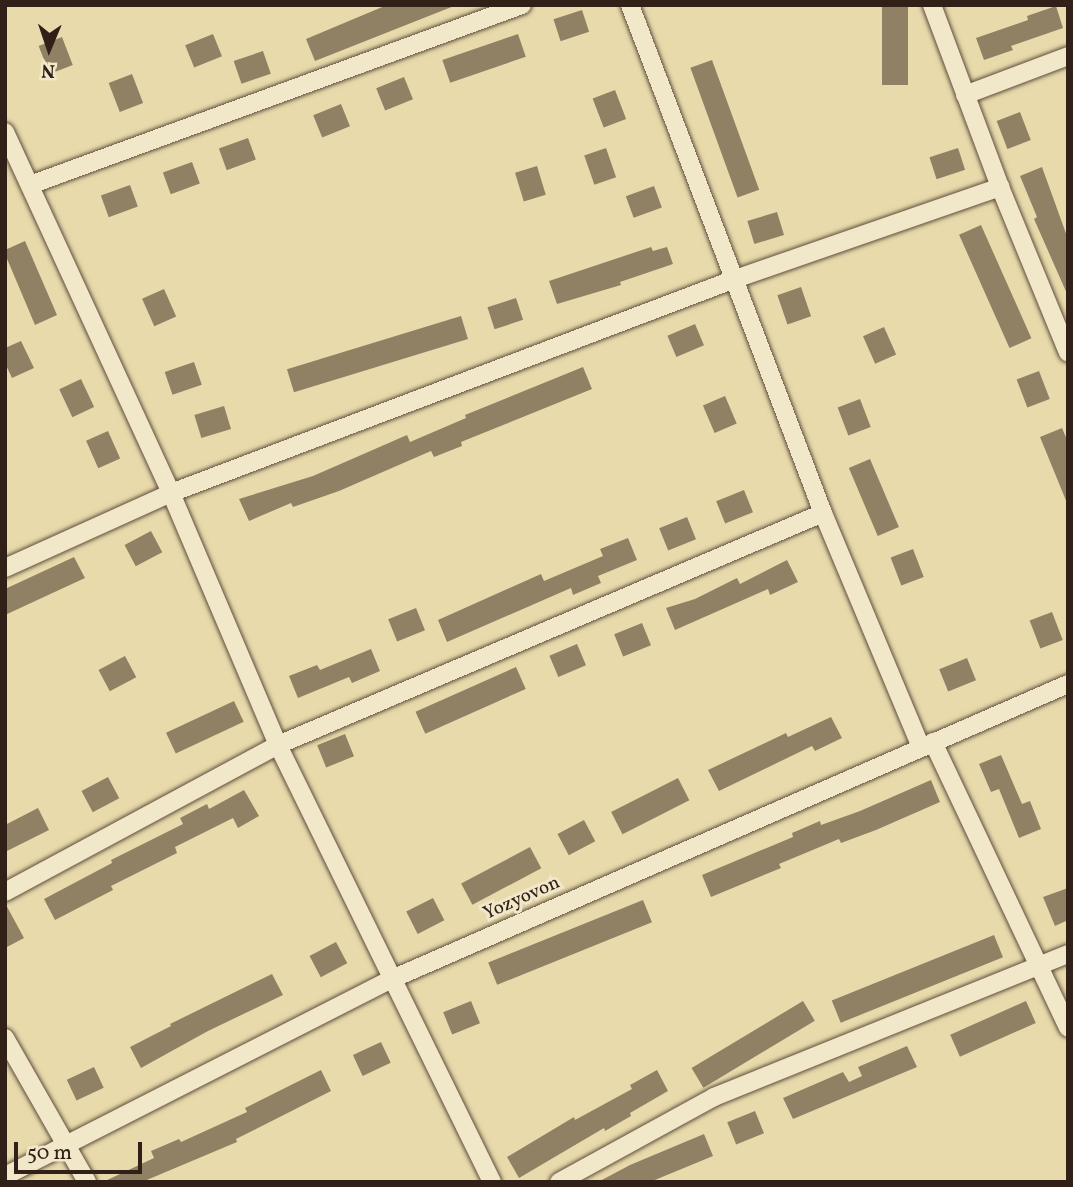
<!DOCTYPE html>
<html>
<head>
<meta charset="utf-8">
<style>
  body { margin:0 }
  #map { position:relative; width:1073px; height:1187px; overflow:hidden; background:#e9daac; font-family:Vollkorn,serif }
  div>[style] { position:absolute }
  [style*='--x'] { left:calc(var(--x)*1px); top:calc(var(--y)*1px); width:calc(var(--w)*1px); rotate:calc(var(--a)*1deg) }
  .building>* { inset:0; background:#908164; transform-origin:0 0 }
  .roads { filter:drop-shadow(0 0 2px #5e4e3c) drop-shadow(0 0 2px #5e4e3c) }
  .minor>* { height:18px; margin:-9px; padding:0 9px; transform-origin:9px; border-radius:9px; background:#f1e7c9 }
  span { translate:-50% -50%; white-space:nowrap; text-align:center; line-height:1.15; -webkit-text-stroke:6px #f1e7c9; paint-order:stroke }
  .street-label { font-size:19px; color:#302017 }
  .frame { position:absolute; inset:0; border:7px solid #302017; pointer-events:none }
  .north { position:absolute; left:14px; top:14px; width:70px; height:70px; -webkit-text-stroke:5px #f1e7c9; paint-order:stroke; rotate:182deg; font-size:19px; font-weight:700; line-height:28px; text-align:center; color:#302017 }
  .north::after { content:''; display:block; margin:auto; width:24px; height:32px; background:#302017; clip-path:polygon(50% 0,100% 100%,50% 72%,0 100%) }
  .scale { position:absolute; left:14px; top:1142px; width:128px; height:32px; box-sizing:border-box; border:4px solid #302017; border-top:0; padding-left:9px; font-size:21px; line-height:24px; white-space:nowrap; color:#302017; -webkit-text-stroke:5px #f1e7c9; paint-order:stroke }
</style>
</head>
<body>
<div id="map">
  <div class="building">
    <i style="clip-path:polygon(387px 5px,454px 6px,315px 61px,306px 39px)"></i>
    <i style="left:882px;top:5px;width:26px;height:80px"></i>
    <i style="clip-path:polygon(1056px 6px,1063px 28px,1011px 46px,1013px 50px,984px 60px,976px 38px,1028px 20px,1027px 16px)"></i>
    <i style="left:582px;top:10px;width:23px;height:30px;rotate:72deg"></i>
    <i style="left:213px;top:34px;width:24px;height:30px;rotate:68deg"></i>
    <i style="left:518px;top:34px;width:24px;height:80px;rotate:71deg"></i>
    <i style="left:62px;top:37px;width:30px;height:25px;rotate:69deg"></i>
    <i style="left:263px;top:51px;width:24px;height:31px;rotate:71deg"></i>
    <i style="left:712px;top:60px;width:138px;height:23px;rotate:70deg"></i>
    <i style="left:132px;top:74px;width:31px;height:25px;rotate:69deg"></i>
    <i style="left:404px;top:77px;width:24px;height:30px;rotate:68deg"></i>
    <i style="left:615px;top:90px;width:31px;height:24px;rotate:69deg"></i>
    <i style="left:341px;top:104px;width:24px;height:30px;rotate:68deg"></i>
    <i style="left:1020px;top:112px;width:30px;height:25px;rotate:69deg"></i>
    <i style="left:248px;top:138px;width:23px;height:31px;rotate:70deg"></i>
    <i style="left:606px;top:148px;width:31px;height:23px;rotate:71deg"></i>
    <i style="left:958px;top:148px;width:23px;height:30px;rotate:72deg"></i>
    <i style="left:192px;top:162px;width:23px;height:31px;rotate:70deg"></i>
    <i style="left:537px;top:166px;width:30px;height:23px;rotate:73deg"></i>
    <i style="clip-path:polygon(1042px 167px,1068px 239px,1068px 296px,1034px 219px,1037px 217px,1020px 176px)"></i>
    <i style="left:130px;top:185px;width:23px;height:31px;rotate:70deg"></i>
    <i style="left:654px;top:186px;width:23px;height:30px;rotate:70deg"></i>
    <i style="left:777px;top:212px;width:24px;height:31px;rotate:73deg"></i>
    <i style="left:981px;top:225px;width:124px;height:24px;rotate:66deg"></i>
    <i style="clip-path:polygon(25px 241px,57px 315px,35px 325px,5px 254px,5px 250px)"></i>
    <i style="clip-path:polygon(651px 247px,653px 251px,667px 247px,673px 264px,620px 282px,621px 285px,557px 304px,549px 281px)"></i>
    <i style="left:801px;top:287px;width:31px;height:25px;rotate:71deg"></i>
    <i style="left:164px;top:289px;width:30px;height:24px;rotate:66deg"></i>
    <i style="left:516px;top:298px;width:23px;height:30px;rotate:72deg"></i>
    <i style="left:461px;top:316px;width:24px;height:182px;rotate:73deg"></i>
    <i style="left:695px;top:324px;width:23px;height:30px;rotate:67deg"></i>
    <i style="left:884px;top:327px;width:30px;height:23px;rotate:66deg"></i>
    <i style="clip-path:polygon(21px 341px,34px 368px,12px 378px,5px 363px,5px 348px)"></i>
    <i style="left:194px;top:362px;width:24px;height:31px;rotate:71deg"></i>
    <i style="clip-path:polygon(583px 367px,592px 389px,461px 442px,462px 446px,434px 457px,431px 451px,339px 491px,293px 507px,291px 503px,249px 521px,239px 499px,313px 476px,407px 435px,410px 442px,466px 418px,465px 415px)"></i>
    <i style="left:1039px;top:371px;width:30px;height:24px;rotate:69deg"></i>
    <i style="left:81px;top:379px;width:31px;height:24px;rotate:65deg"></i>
    <i style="left:725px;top:396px;width:30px;height:24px;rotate:67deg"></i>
    <i style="left:860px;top:399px;width:30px;height:24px;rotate:69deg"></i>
    <i style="left:224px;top:406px;width:24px;height:31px;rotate:73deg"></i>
    <i style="clip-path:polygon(1062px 428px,1068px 442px,1067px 503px,1040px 437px)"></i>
    <i style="left:108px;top:431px;width:30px;height:24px;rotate:66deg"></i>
    <i style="left:870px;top:459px;width:74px;height:23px;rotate:67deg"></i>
    <i style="left:744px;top:490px;width:24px;height:30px;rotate:68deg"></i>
    <i style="left:687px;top:517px;width:24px;height:30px;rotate:68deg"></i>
    <i style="left:151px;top:531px;width:24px;height:30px;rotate:62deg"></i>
    <i style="clip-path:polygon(628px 538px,637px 560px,598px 576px,601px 583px,573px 595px,571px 588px,447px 642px,438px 620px,541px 574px,544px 581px,603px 556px,600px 549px)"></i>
    <i style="left:913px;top:549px;width:30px;height:24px;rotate:69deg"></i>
    <i style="clip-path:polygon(74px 557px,85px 578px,5px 615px,5px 589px)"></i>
    <i style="clip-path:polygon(787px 560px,798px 582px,770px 595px,768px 589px,675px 630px,666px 608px,695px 599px,737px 578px,740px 584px)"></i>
    <i style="left:416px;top:608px;width:24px;height:30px;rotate:68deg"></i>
    <i style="left:1052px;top:612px;width:30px;height:24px;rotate:69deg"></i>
    <i style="left:642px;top:623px;width:24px;height:30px;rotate:68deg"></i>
    <i style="left:577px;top:644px;width:23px;height:30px;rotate:67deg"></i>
    <i style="clip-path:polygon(371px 649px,380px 671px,352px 683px,349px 677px,298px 698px,289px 676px,317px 665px,320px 670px)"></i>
    <i style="left:125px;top:656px;width:24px;height:30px;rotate:62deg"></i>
    <i style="left:967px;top:658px;width:24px;height:30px;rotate:68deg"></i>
    <i style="left:516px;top:667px;width:24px;height:110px;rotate:66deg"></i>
    <i style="left:234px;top:701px;width:23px;height:75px;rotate:65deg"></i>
    <i style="clip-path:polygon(831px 717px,842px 738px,815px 751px,812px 746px,719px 791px,708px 770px,786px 733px,788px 737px)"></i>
    <i style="left:345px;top:734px;width:24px;height:30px;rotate:68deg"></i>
    <i style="clip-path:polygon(1001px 755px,1022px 804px,1030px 801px,1041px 829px,1019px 838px,999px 789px,991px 792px,979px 764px)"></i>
    <i style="left:108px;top:777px;width:24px;height:30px;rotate:62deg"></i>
    <i style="left:678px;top:778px;width:25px;height:75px;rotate:63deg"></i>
    <i style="clip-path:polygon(931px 780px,940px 802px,876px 830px,841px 843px,839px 839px,779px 864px,781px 868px,711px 897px,702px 875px,793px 837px,792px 833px,820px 821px,821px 825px,860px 811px)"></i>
    <i style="clip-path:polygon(244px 790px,259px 816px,238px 828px,233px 818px,175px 847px,177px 853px,111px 886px,113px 890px,55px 920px,44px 899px,112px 863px,111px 860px,183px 824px,180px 818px,207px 804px,209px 809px)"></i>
    <i style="clip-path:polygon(38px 808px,49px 830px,5px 852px,5px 825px)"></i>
    <i style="left:584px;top:820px;width:24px;height:30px;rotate:62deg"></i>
    <i style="left:530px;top:847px;width:24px;height:78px;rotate:62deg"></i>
    <i style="clip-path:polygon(1068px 888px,1068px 920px,1055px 926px,1043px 897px)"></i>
    <i style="left:433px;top:898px;width:25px;height:30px;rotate:63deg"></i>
    <i style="left:643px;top:900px;width:24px;height:167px;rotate:68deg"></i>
    <i style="clip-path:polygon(5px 903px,24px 938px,5px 948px)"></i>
    <i style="left:994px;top:935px;width:24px;height:175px;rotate:68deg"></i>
    <i style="left:336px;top:942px;width:24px;height:30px;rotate:62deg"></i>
    <i style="clip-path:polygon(272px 974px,283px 995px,208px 1031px,141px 1068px,130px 1047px,171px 1026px,170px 1024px)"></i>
    <i style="left:471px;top:1001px;width:24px;height:30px;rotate:68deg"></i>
    <i style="left:803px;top:1001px;width:23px;height:130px;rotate:59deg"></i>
    <i style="left:1026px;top:1001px;width:24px;height:83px;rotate:66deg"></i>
    <i style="left:381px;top:1042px;width:23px;height:31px;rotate:65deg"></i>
    <i style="clip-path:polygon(907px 1046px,917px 1067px,793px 1119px,783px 1098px,843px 1072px,849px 1082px,862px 1076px,858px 1067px)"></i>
    <i style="left:94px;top:1067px;width:23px;height:30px;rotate:65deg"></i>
    <i style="clip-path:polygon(321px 1070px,331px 1091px,236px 1139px,237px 1142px,142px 1182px,103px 1182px,154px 1158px,151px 1151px,179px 1139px,181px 1142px,247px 1112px,245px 1108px)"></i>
    <i style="clip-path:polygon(657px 1070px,668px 1091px,630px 1113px,631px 1116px,605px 1131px,604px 1128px,519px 1178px,507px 1157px,574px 1117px,575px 1120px,632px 1089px,630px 1085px)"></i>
    <i style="left:755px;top:1111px;width:24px;height:30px;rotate:68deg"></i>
    <i style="clip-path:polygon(704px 1134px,713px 1156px,650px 1182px,598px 1182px,630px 1165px)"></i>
  </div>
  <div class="roads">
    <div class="minor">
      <i style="--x:630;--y:5;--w:543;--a:69.2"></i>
      <i style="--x:823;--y:513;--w:254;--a:67.3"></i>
      <i style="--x:932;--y:5;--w:194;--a:69.5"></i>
      <i style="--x:1000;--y:187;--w:179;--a:67.7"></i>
      <i style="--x:965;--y:95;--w:110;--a:-20.7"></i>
      <i style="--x:5;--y:132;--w:397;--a:65.3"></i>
      <i style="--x:171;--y:493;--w:274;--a:67"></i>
      <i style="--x:278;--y:745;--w:487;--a:63.9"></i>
      <i style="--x:30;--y:185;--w:524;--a:-20.1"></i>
      <i style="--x:5;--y:568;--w:182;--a:-24.3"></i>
      <i style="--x:171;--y:493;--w:603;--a:-20.78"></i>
      <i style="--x:735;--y:279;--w:281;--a:-19.1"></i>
      <i style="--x:933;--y:742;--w:316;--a:64.7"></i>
      <i style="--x:5;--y:892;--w:310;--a:-28.3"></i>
      <i style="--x:278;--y:745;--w:592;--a:-23.06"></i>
      <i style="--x:5;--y:1038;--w:166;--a:60.3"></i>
      <i style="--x:5;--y:1176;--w:434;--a:-27"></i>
      <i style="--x:392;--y:979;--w:738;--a:-23.58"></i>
      <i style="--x:559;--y:1182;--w:177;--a:-28.7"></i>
      <i style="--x:714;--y:1097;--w:382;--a:-22"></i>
    </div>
  </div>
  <div class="street-label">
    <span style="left:522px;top:899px;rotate:-24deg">Yozyovon</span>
  </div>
  <div class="frame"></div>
  <div class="north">N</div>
  <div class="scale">50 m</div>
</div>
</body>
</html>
